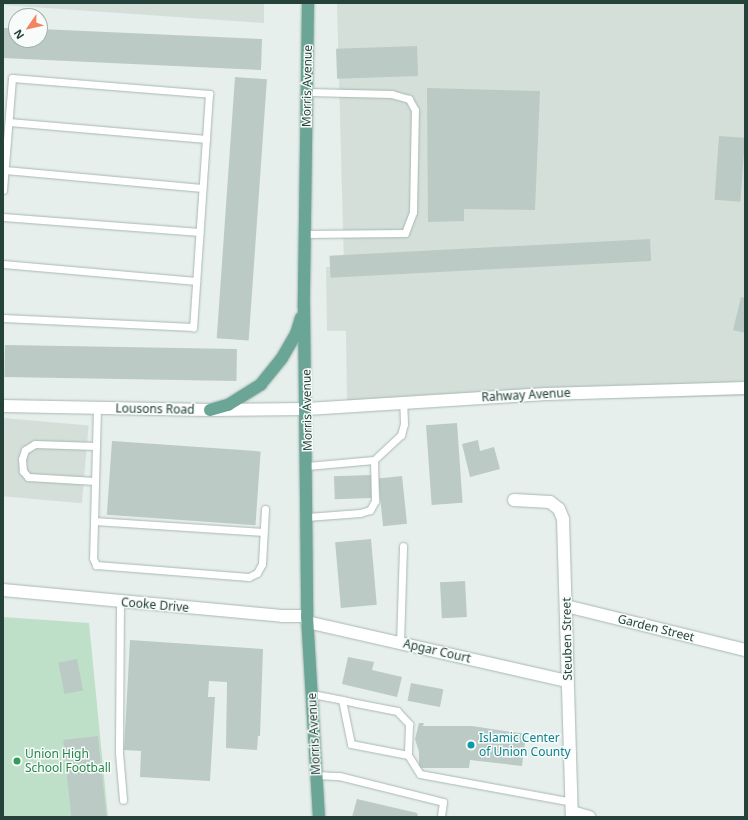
<!DOCTYPE html>
<html>
<head>
<meta charset="utf-8">
<style>
  body { margin:0 }
  #map { position:relative; width:748px; height:820px; overflow:hidden; background:#e6efeb; font-family:"Noto Sans",sans-serif }
  div>[style] { position:absolute }
  [style*='--x'] { left:calc(var(--x)*1px); top:calc(var(--y)*1px); width:calc(var(--w)*1px); rotate:calc(var(--a)*1deg) }
  .built>* { inset:0; background:#d4dfda; transform-origin:0 0 }
  .green>* { inset:0; background:#bfe0c8 }
  .building>* { inset:0; background:#bbcac4; transform-origin:0 0 }
  .roads { filter:drop-shadow(0 0 1px #a8b8b2) drop-shadow(0 0 1px #a8b8b2) }
  .service>* { height:7px; margin:-3.5px; padding:0 3.5px; transform-origin:3.5px; border-radius:3.5px; background:#fff }
  .minor>* { height:12px; margin:-6px; padding:0 6px; transform-origin:6px; border-radius:6px; background:#fff }
  .primary>* { height:12px; margin:-6px; padding:0 6px; transform-origin:6px; border-radius:6px; background:#6aa596 }
  .dots>* { width:11px; height:11px; translate:-50% -50%; box-sizing:border-box; border:2px solid #f7fbf9; border-radius:50% }
  span { translate:-50% -50%; white-space:nowrap; text-align:center; line-height:1.15; -webkit-text-stroke:3px #f7fbf9; paint-order:stroke }
  .street-label { font-size:12px; color:#24423a }
  .culture-label { font-size:12px; color:#0d838f }
  .left { translate:0 -50%; text-align:left }
  .leisure-label { font-size:12px; color:#27864d }
  .frame { position:absolute; inset:0; border:4px solid #24423a; pointer-events:none }
  .north { position:absolute; left:8px; top:8px; width:40px; height:40px; box-sizing:border-box; background:#f7fbf9; border:1px solid #a3b1ad; border-radius:50%; rotate:236deg; font-size:11px; font-weight:700; line-height:16px; text-align:center; color:#24423a }
  .north::after { content:''; display:block; margin:auto; width:14px; height:18px; background:#f4845f; clip-path:polygon(50% 0,100% 100%,50% 72%,0 100%) }
</style>
</head>
<body>
<div id="map">
  <div class="built">
    <i style="clip-path:polygon(3px 3px,264px 3px,264px 23px,3px 5px)"></i>
    <i style="clip-path:polygon(337px 3px,745px 3px,745px 396px,347px 404px,346px 331px,327px 331px,326px 267px,344px 267px)"></i>
    <i style="left:3px;top:418px;width:86px;height:78px;rotate:5deg"></i>
  </div>
  <div class="green">
    <i style="clip-path:polygon(3px 617px,89px 623px,108px 817px,3px 817px)"></i>
  </div>
  <div class="building">
    <i style="clip-path:polygon(3px 28px,16px 28px,16px 40px,40px 40px,40px 29px,262px 39px,261px 70px,3px 58px)"></i>
    <i style="left:417px;top:46px;width:30px;height:81px;rotate:88deg"></i>
    <i style="left:235px;top:77px;width:32px;height:262px;rotate:4deg"></i>
    <i style="clip-path:polygon(427px 88px,540px 91px,535px 210px,464px 209px,464px 221px,428px 222px)"></i>
    <i style="left:719px;top:136px;width:26px;height:64px;rotate:4deg"></i>
    <i style="left:650px;top:239px;width:22px;height:321px;rotate:87deg"></i>
    <i style="clip-path:polygon(741px 297px,745px 298px,745px 333px,733px 330px)"></i>
    <i style="left:5px;top:345px;width:232px;height:32px;rotate:1deg"></i>
    <i style="left:457px;top:423px;width:80px;height:31px;rotate:86deg"></i>
    <i style="clip-path:polygon(478px 440px,480px 451px,494px 447px,500px 469px,470px 477px,462px 444px)"></i>
    <i style="left:112px;top:441px;width:149px;height:74px;rotate:4deg"></i>
    <i style="left:371px;top:475px;width:23px;height:37px;rotate:88deg"></i>
    <i style="left:402px;top:476px;width:48px;height:24px;rotate:84deg"></i>
    <i style="left:371px;top:539px;width:66px;height:36px;rotate:85deg"></i>
    <i style="left:465px;top:581px;width:36px;height:25px;rotate:87deg"></i>
    <i style="clip-path:polygon(130px 640px,263px 649px,260px 736px,258px 736px,257px 750px,226px 748px,227px 682px,209px 681px,208px 697px,215px 697px,210px 781px,140px 777px,141px 751px,124px 750px)"></i>
    <i style="clip-path:polygon(348px 657px,374px 662px,372px 670px,402px 677px,397px 697px,342px 684px)"></i>
    <i style="left:77px;top:659px;width:32px;height:19px;rotate:79deg"></i>
    <i style="left:411px;top:683px;width:33px;height:18px;rotate:11deg"></i>
    <i style="clip-path:polygon(419px 723px,424px 723px,423px 726px,472px 726px,526px 734px,522px 766px,470px 760px,469px 768px,419px 768px,419px 752px,415px 739px)"></i>
    <i style="left:98px;top:736px;width:81px;height:35px;rotate:84deg"></i>
    <i style="clip-path:polygon(357px 799px,417px 813px,418px 817px,352px 817px)"></i>
  </div>
  <div class="roads">
    <div class="service">
      <i style="--x:9;--y:122;--w:198;--a:4.9"></i>
      <i style="--x:5;--y:170;--w:198;--a:5.2"></i>
      <i style="--x:3;--y:190;--w:112;--a:-85.4"></i>
      <i style="--x:12;--y:78;--w:198;--a:4.6"></i>
      <i style="--x:209;--y:94;--w:234;--a:93.9"></i>
      <i style="--x:193;--y:327;--w:190;--a:-177.3"></i>
      <i style="--x:3;--y:217;--w:197;--a:4.4"></i>
      <i style="--x:305;--y:234;--w:100;--a:-0.6"></i>
      <i style="--x:405;--y:233;--w:22;--a:-69"></i>
      <i style="--x:413;--y:212;--w:102;--a:-88.9"></i>
      <i style="--x:415;--y:110;--w:13;--a:-119"></i>
      <i style="--x:409;--y:99;--w:18;--a:-164"></i>
      <i style="--x:392;--y:94;--w:85;--a:-178.7"></i>
      <i style="--x:3;--y:264;--w:194;--a:5"></i>
      <i style="--x:97;--y:408;--w:150;--a:91.5"></i>
      <i style="--x:93;--y:558;--w:8;--a:67"></i>
      <i style="--x:96;--y:565;--w:153;--a:4.5"></i>
      <i style="--x:249;--y:577;--w:9;--a:-27"></i>
      <i style="--x:257;--y:573;--w:10;--a:-61"></i>
      <i style="--x:262;--y:564;--w:55;--a:-86.9"></i>
      <i style="--x:307;--y:466;--w:67;--a:-5.1"></i>
      <i style="--x:95;--y:481;--w:67;--a:-176.6"></i>
      <i style="--x:28;--y:477;--w:8;--a:-130"></i>
      <i style="--x:23;--y:471;--w:12;--a:-95"></i>
      <i style="--x:22;--y:459;--w:9;--a:-72"></i>
      <i style="--x:25;--y:450;--w:12;--a:-31"></i>
      <i style="--x:35;--y:444;--w:61;--a:1.9"></i>
      <i style="--x:307;--y:517;--w:53;--a:-4.3"></i>
      <i style="--x:360;--y:513;--w:10;--a:-17"></i>
      <i style="--x:370;--y:510;--w:10;--a:-61"></i>
      <i style="--x:375;--y:501;--w:41;--a:-91.4"></i>
      <i style="--x:374;--y:460;--w:37;--a:-43"></i>
      <i style="--x:401;--y:435;--w:11;--a:-75"></i>
      <i style="--x:404;--y:424;--w:23;--a:-92"></i>
      <i style="--x:94;--y:521;--w:170;--a:3.7"></i>
      <i style="--x:120;--y:602;--w:151;--a:90.4"></i>
      <i style="--x:119;--y:753;--w:47;--a:85.1"></i>
      <i style="--x:400;--y:643;--w:97;--a:-88.2"></i>
      <i style="--x:312;--y:694;--w:31;--a:11"></i>
      <i style="--x:342;--y:700;--w:14;--a:12"></i>
      <i style="--x:356;--y:703;--w:42;--a:11"></i>
      <i style="--x:397;--y:711;--w:18;--a:47"></i>
      <i style="--x:409;--y:724;--w:31;--a:92"></i>
      <i style="--x:408;--y:755;--w:58;--a:-169.1"></i>
      <i style="--x:351;--y:744;--w:45;--a:-101.6"></i>
      <i style="--x:408;--y:755;--w:22;--a:58"></i>
      <i style="--x:420;--y:774;--w:155;--a:10.4"></i>
      <i style="--x:317;--y:775;--w:22;--a:3"></i>
      <i style="--x:339;--y:776;--w:107;--a:14"></i>
      <i style="--x:443;--y:802;--w:15;--a:98"></i>
    </div>
    <div class="minor">
      <i style="--x:3;--y:406;--w:207;--a:1.1"></i>
      <i style="--x:210;--y:410;--w:97;--a:-0.6"></i>
      <i style="--x:307;--y:409;--w:239;--a:-3.6"></i>
      <i style="--x:546;--y:394;--w:199;--a:-1.7"></i>
      <i style="--x:514;--y:500;--w:36;--a:3"></i>
      <i style="--x:550;--y:502;--w:11;--a:38"></i>
      <i style="--x:559;--y:509;--w:11;--a:68"></i>
      <i style="--x:563;--y:519;--w:298;--a:88.3"></i>
      <i style="--x:3;--y:590;--w:280;--a:5.3"></i>
      <i style="--x:282;--y:616;--w:25;--a:0"></i>
      <i style="--x:566;--y:606;--w:184;--a:13.8"></i>
      <i style="--x:307;--y:622;--w:267;--a:12.8"></i>
      <i style="--x:572;--y:812;--w:18;--a:16"></i>
    </div>
    <div class="primary">
      <i style="--x:308;--y:3;--w:304;--a:90.8"></i>
      <i style="--x:304;--y:307;--w:309;--a:89.4"></i>
      <i style="--x:307;--y:616;--w:201;--a:86.6"></i>
      <i style="--x:210;--y:410;--w:19;--a:-16"></i>
      <i style="--x:228;--y:405;--w:39;--a:-32"></i>
      <i style="--x:261;--y:384;--w:33;--a:-51"></i>
      <i style="--x:282;--y:358;--w:28;--a:-60"></i>
      <i style="--x:296;--y:334;--w:17;--a:-73"></i>
    </div>
  </div>
  <div class="dots">
    <i style="left:471px;top:745px;background:#0f9aa8"></i>
    <i style="left:17px;top:761px;background:#2e9e5b"></i>
  </div>
  <div class="street-label">
    <span style="left:307px;top:86px;rotate:-89deg">Morris Avenue</span>
    <span style="left:526px;top:395px;rotate:-3deg">Rahway Avenue</span>
    <span style="left:155px;top:409px;rotate:1deg">Lousons Road</span>
    <span style="left:307px;top:410px;rotate:-91deg">Morris Avenue</span>
    <span style="left:155px;top:605px;rotate:5deg">Cooke Drive</span>
    <span style="left:656px;top:628px;rotate:14deg">Garden Street</span>
    <span style="left:567px;top:639px;rotate:-91deg">Steuben Street</span>
    <span style="left:437px;top:651px;rotate:13deg">Apgar Court</span>
    <span style="left:314px;top:734px;rotate:-93deg">Morris Avenue</span>
  </div>
  <div class="culture-label">
    <span class="left" style="left:479px;top:745px">Islamic Center<br>of Union County</span>
  </div>
  <div class="leisure-label">
    <span class="left" style="left:25px;top:761px">Union High<br>School Football</span>
  </div>
  <div class="frame"></div>
  <div class="north">N</div>
</div>
</body>
</html>
